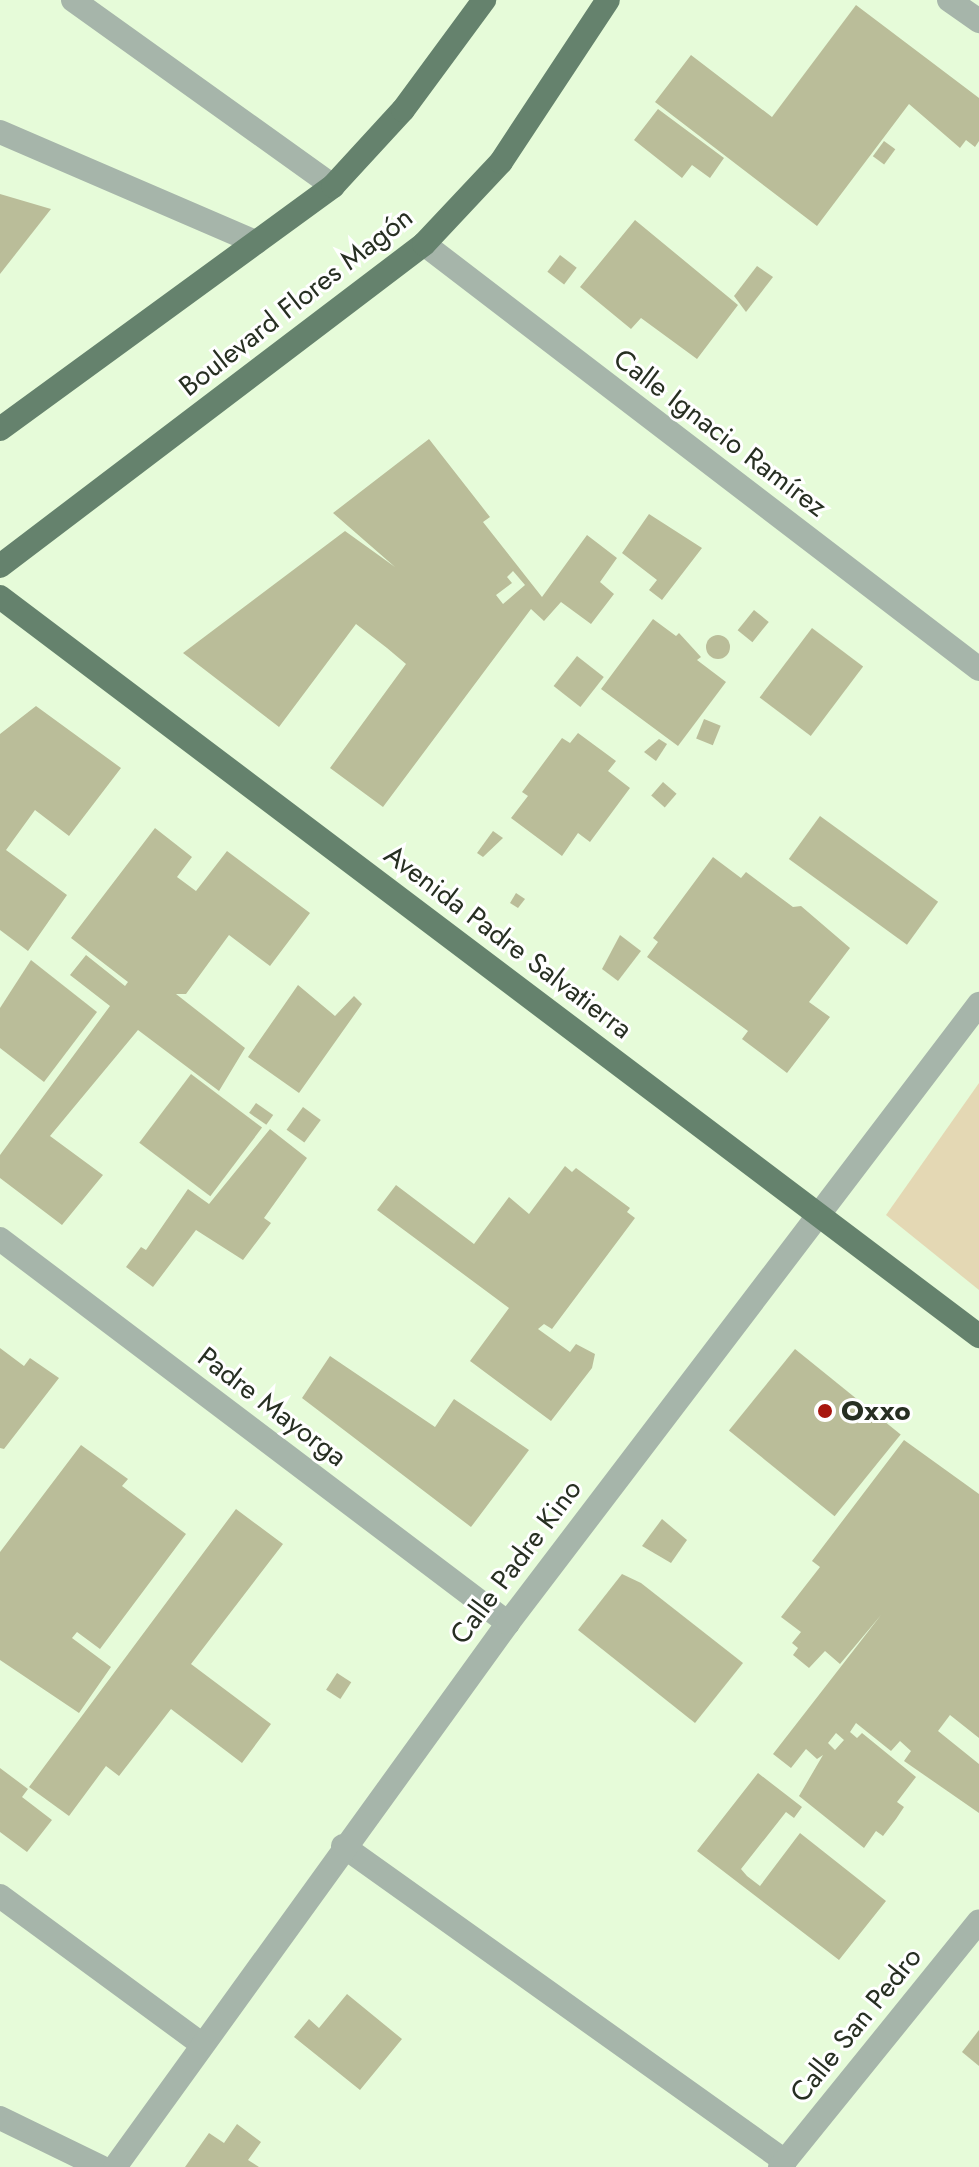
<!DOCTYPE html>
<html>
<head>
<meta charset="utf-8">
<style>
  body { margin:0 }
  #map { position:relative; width:979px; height:2167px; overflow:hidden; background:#e6fbd9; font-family:Jost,sans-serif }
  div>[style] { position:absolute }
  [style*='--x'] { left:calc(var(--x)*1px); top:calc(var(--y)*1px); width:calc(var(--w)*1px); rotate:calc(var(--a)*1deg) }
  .green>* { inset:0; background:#e4d8b4 }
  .building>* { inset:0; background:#babd99; transform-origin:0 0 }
  .round { border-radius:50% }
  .minor>* { height:24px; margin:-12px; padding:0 12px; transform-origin:12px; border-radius:12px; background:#a6b5aa }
  .major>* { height:24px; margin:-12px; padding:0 12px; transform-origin:12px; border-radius:12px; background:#65826d }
  .dots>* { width:22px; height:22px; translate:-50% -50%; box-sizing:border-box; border:4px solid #fff; border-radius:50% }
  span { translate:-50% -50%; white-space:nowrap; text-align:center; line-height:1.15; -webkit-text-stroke:6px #fff; paint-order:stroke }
  .street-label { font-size:28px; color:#272f22 }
  .poi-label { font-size:28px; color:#272f22; font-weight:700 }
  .left { translate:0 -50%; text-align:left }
</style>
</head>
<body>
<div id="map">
  <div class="green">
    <i style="clip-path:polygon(979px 1083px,979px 1290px,886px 1215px)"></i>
  </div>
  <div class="building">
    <i style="clip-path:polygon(856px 5px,979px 98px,979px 141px,975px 147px,966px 140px,960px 148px,909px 104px,817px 226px,655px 102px,691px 55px,772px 117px)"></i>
    <i style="clip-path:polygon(658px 109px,724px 158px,710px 178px,692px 165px,682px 178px,634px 140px)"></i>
    <i style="left:884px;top:141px;width:14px;height:19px;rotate:36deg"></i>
    <i style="clip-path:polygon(0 194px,51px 209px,0 274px)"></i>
    <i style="clip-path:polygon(635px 220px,738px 305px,697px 359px,641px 318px,631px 329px,580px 287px)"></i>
    <i style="left:560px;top:255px;width:21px;height:21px;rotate:37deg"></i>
    <i style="clip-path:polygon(757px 266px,773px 277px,746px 312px,734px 296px)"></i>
    <i style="clip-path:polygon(evenodd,429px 439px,490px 517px,483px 522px,542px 597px,587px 535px,617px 558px,600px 582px,614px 594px,591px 624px,561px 602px,544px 621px,531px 609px,383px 807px,330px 768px,406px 664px,387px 648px,356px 624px,279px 727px,183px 653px,345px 531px,395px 567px,333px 513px,429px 439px,513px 571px,525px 585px,503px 604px,496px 595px,512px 583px,507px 577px,513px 571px)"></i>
    <i style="clip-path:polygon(649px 514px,702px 548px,662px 600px,649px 590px,657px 580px,622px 553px)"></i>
    <i style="left:754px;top:610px;width:19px;height:26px;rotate:39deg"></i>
    <i style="clip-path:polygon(653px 619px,676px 636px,679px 633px,701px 657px,697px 660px,726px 682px,678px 746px,601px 689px)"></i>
    <i style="left:812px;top:628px;width:64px;height:87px;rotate:37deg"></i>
    <i class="round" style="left:706px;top:635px;width:24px;height:24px"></i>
    <i style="left:577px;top:656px;width:34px;height:38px;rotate:38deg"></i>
    <i style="clip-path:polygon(36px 706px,121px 768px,69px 836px,35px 810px,6px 850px,67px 895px,28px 951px,0 930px,0 734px)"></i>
    <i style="left:704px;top:719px;width:18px;height:21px;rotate:22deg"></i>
    <i style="clip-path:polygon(578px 733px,616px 761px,608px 771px,630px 788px,590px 842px,578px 833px,562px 856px,511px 818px,528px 796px,522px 792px,562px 738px,570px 743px)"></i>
    <i style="clip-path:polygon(659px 739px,667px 744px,656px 761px,644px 752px)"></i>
    <i style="left:663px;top:782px;width:18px;height:18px;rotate:41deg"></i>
    <i style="left:820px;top:816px;width:146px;height:53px;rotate:36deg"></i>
    <i style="clip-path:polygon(155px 828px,192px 857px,177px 877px,196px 891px,227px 851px,310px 913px,270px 966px,229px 935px,186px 994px,176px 994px,245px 1048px,219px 1091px,138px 1030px,50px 1136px,103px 1175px,62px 1225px,0 1178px,0 1155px,110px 1006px,70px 975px,86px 955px,125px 986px,128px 982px,71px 938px)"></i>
    <i style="clip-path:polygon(493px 831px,503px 838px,483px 857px,477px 853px)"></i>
    <i style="clip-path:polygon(713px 857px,741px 878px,746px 872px,793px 907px,801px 906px,850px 948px,809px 1002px,830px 1017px,787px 1073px,742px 1039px,748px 1031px,647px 957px,658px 942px,653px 938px)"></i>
    <i style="clip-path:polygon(516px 893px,525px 899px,518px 908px,510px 903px)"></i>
    <i style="clip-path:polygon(620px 935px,641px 951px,618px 981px,602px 969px)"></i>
    <i style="clip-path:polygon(31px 960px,97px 1012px,44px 1082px,0 1048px,0 1008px)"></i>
    <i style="clip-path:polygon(298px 985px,335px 1016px,354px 996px,362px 1004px,299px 1093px,248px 1057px)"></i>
    <i style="left:191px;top:1074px;width:89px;height:86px;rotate:37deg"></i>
    <i style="left:256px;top:1103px;width:21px;height:12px;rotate:35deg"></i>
    <i style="left:303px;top:1107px;width:22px;height:28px;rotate:36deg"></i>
    <i style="clip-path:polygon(270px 1129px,307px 1158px,264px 1218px,271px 1223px,243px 1260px,196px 1230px,153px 1287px,126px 1267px,141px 1247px,146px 1250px,188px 1189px,209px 1204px)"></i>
    <i style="clip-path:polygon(565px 1166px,572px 1172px,576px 1168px,630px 1208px,627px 1212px,635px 1218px,552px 1329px,544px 1324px,538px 1329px,570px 1352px,576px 1344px,595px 1354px,592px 1368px,551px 1421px,470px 1361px,509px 1308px,377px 1210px,396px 1185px,474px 1244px,509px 1197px,529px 1214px)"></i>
    <i style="clip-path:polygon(0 1348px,24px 1366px,30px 1358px,59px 1378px,4px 1449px,0 1448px)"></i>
    <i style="left:795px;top:1349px;width:136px;height:105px;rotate:39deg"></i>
    <i style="clip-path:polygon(330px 1356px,435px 1427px,454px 1399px,529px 1450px,471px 1527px,302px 1398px)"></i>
    <i style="clip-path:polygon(evenodd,904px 1440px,979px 1494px,979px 1738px,950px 1715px,938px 1731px,979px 1764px,979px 1813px,904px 1761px,911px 1751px,900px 1741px,891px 1751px,856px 1723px,850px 1732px,857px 1738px,862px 1733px,916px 1777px,897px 1802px,904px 1807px,896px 1819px,883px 1836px,876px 1831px,864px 1848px,799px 1796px,823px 1755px,817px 1759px,806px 1749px,791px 1768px,773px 1754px,881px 1615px,840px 1664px,825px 1651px,809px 1668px,793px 1655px,798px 1648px,792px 1643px,801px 1632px,781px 1617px,820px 1567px,812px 1561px,904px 1440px,836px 1733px,844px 1740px,835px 1750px,828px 1743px,836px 1733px)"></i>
    <i style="clip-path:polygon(81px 1445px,128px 1479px,122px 1486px,186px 1534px,100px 1649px,77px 1632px,72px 1638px,111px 1667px,79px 1713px,0 1660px,0 1552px)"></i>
    <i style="clip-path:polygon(236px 1509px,283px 1544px,191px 1664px,271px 1724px,242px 1763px,171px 1709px,119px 1776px,106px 1766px,69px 1816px,29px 1787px)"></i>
    <i style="clip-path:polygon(662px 1519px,687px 1540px,671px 1563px,642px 1546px)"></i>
    <i style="clip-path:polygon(622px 1574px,641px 1583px,743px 1663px,695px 1723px,578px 1630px)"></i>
    <i style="left:337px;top:1673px;width:17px;height:20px;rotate:33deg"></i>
    <i style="clip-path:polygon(0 1768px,28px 1789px,22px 1797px,52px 1820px,27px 1852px,0 1832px)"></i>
    <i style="clip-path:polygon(758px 1773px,802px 1807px,794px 1818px,786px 1812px,741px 1869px,747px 1876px,760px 1886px,800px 1833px,886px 1901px,839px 1960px,697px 1851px)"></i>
    <i style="clip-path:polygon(347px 1994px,402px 2039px,360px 2090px,294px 2037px,309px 2019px,319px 2028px)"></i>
    <i style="clip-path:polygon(979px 2030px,979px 2066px,962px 2052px)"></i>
    <i style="clip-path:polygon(237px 2124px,261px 2142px,248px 2160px,259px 2167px,185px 2167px,209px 2133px,224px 2143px)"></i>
  </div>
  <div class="minor">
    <i style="--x:73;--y:0;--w:320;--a:35.6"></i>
    <i style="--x:949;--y:0;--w:37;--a:35"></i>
    <i style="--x:0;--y:132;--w:279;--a:23.3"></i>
    <i style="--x:424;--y:244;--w:699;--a:37.44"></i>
    <i style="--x:0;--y:1239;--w:637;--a:37.09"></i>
    <i style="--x:343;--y:1846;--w:543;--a:35.48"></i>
    <i style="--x:0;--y:1896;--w:248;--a:36.3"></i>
    <i style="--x:0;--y:2118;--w:112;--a:25.9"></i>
    <i style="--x:115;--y:2167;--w:671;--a:-54.15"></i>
    <i style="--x:508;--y:1623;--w:778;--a:-52.73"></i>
    <i style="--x:780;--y:2167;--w:316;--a:-51"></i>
  </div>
  <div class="major">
    <i style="--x:0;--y:429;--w:412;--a:-36.1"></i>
    <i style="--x:333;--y:186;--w:103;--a:-47.4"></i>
    <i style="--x:403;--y:110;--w:137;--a:-53.6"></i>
    <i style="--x:0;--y:566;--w:532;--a:-37.21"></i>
    <i style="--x:424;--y:244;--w:112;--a:-46.8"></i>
    <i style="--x:501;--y:162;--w:194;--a:-56.6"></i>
    <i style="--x:0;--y:597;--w:1227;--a:37.05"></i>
  </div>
  <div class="dots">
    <i style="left:825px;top:1411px;background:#a8160e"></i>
  </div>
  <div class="street-label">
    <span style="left:296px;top:302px;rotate:-38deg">Boulevard Flores Magón</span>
    <span style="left:720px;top:433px;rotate:37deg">Calle Ignacio Ramírez</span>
    <span style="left:508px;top:942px;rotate:37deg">Avenida Padre Salvatierra</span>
    <span style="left:272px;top:1407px;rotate:37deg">Padre Mayorga</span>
    <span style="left:516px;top:1562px;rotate:-53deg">Calle Padre Kino</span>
    <span style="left:856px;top:2025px;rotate:-51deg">Calle San Pedro</span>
  </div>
  <div class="poi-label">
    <span class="left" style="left:841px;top:1411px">Oxxo</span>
  </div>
</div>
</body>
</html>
